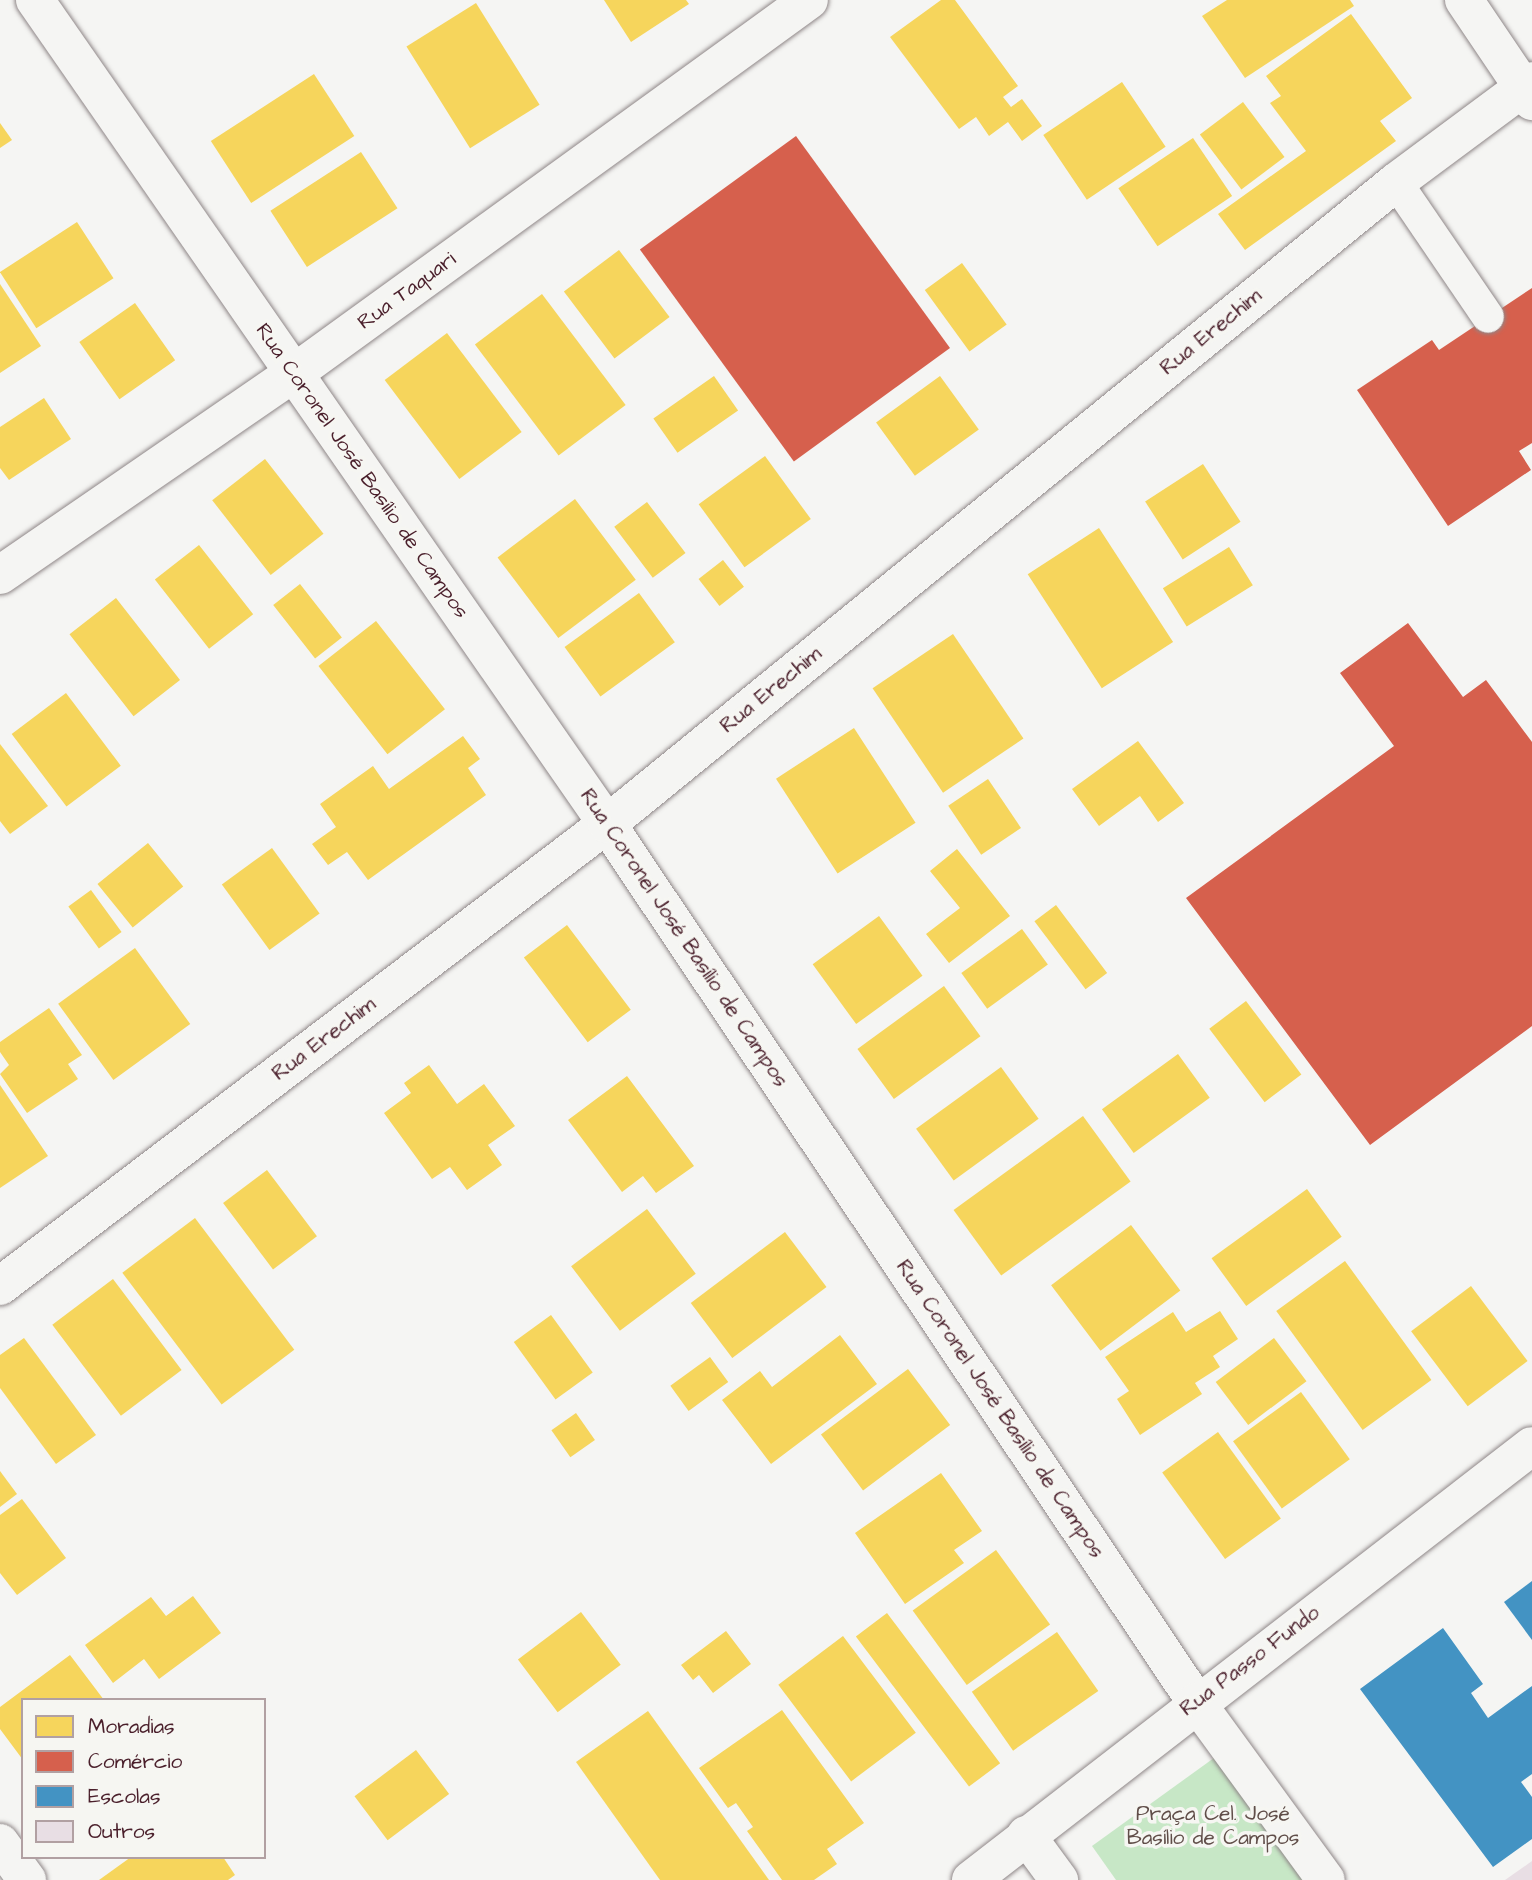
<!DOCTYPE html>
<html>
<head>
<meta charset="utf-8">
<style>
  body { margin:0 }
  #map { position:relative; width:1532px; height:1880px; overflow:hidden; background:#f5f5f3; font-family:"Architects Daughter",sans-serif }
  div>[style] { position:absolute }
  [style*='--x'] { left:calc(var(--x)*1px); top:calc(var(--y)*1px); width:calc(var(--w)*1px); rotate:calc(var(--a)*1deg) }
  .green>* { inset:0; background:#c7e7c6 }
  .homes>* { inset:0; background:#f6d55c; transform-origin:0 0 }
  .shops>* { inset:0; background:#d6604d; transform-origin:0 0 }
  .schools>* { inset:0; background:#4393c3 }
  .building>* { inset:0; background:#e8dee4 }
  .roads { filter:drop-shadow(0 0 2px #8f8788) drop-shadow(0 0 2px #8f8788) }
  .service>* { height:32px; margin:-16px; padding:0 16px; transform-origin:16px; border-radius:16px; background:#f5f5f3 }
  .minor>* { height:38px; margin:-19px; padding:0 19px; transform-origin:19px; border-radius:19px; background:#f5f5f3 }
  .tertiary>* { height:38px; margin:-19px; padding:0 19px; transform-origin:19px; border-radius:19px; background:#f5f5f3 }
  .secondary>* { height:38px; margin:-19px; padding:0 19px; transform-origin:19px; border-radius:19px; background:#f5f5f3 }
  span { translate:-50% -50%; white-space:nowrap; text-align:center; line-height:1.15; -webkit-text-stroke:7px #f6f6f2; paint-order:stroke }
  .street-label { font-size:21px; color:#4a1f2b }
  .park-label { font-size:21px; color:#604e49 }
  .legend { position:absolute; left:21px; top:1698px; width:245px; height:161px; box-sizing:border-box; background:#f6f6f2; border:2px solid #b1a0a2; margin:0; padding:9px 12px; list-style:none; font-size:21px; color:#4a1f2b }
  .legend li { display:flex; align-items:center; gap:14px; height:35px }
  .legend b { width:35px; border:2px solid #b1a0a2 }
</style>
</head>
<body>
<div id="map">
  <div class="green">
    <i style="clip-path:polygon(1225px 1750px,1319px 1880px,1116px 1880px,1092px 1846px)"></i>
  </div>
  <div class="homes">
    <i style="clip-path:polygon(604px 0,686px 0,689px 4px,631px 42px)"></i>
    <i style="clip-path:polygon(941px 0,955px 0,1018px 86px,1003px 97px,1011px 107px,1022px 99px,1042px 126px,1022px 141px,1008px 122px,989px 136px,976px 117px,959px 129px,890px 37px)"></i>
    <i style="clip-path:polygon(1227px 0,1350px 0,1354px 6px,1245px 78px,1202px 16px)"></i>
    <i style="left:476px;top:3px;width:120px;height:82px;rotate:58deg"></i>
    <i style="clip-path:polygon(1351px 14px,1412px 98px,1380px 121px,1396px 141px,1245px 250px,1218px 214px,1306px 151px,1270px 103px,1281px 96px,1266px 76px)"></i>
    <i style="left:314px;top:74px;width:74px;height:123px;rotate:57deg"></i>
    <i style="left:1122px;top:82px;width:78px;height:95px;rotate:56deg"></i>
    <i style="left:1243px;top:102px;width:69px;height:54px;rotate:53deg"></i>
    <i style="clip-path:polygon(0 123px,12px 140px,0 148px)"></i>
    <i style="left:1193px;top:138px;width:70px;height:90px;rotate:56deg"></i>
    <i style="left:361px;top:152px;width:67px;height:108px;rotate:57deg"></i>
    <i style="left:77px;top:222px;width:67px;height:92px;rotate:57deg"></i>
    <i style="left:619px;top:250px;width:84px;height:69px;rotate:53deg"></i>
    <i style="left:962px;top:263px;width:76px;height:46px;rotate:54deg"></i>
    <i style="clip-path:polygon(0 284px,41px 346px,0 373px)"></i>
    <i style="left:542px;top:294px;width:139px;height:84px;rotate:53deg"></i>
    <i style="left:135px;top:303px;width:70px;height:68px;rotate:55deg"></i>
    <i style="left:447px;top:333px;width:124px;height:78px;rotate:53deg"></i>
    <i style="left:714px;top:376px;width:42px;height:74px;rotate:55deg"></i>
    <i style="left:940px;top:376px;width:66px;height:79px;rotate:54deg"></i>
    <i style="clip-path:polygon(44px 398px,71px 439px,9px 480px,0 468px,0 427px)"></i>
    <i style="left:765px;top:456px;width:78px;height:82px;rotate:54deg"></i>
    <i style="left:265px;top:459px;width:95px;height:67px;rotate:52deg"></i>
    <i style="left:1203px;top:464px;width:69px;height:69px;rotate:57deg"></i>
    <i style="left:575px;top:499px;width:101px;height:97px;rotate:53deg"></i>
    <i style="left:647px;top:502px;width:64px;height:41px;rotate:53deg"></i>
    <i style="left:1099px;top:528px;width:136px;height:85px;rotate:57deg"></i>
    <i style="left:199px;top:545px;width:88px;height:56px;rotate:52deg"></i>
    <i style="left:1229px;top:547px;width:45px;height:78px;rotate:58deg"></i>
    <i style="left:723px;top:560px;width:34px;height:31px;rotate:52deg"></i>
    <i style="left:300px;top:584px;width:68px;height:34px;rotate:52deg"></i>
    <i style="left:639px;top:593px;width:61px;height:92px;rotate:54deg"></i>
    <i style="left:116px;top:598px;width:104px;height:59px;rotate:52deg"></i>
    <i style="left:376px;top:621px;width:112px;height:73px;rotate:52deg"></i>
    <i style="left:953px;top:634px;width:126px;height:97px;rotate:56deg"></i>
    <i style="left:66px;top:693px;width:91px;height:68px;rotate:53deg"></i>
    <i style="left:854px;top:728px;width:113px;height:93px;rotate:57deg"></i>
    <i style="clip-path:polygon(463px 736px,480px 759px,468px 768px,486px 795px,368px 880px,347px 852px,328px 865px,312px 844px,336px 827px,320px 804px,373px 766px,389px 789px)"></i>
    <i style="clip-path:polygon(1138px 741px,1184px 803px,1158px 822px,1140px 796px,1099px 826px,1072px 789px)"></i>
    <i style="clip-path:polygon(0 744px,48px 806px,10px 834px,0 821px)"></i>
    <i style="left:988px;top:779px;width:59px;height:48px;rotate:56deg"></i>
    <i style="left:148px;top:843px;width:56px;height:65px;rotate:51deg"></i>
    <i style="left:272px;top:848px;width:81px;height:62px;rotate:54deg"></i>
    <i style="clip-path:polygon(957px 849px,1010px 916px,949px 963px,926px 934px,960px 908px,930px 871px)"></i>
    <i style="left:91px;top:890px;width:52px;height:28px;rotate:54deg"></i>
    <i style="left:1056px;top:905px;width:85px;height:27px;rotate:53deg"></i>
    <i style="left:879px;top:916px;width:74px;height:82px;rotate:54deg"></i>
    <i style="left:567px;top:925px;width:106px;height:54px;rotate:53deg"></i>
    <i style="left:1022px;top:929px;width:44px;height:75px;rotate:54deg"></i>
    <i style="left:135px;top:948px;width:94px;height:95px;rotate:54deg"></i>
    <i style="left:944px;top:986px;width:62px;height:107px;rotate:54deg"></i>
    <i style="left:1246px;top:1001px;width:92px;height:46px;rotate:53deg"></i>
    <i style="clip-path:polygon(49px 1008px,82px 1055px,68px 1064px,78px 1079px,27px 1113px,0 1074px,9px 1065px,0 1052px,0 1042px)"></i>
    <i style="left:1178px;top:1054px;width:54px;height:94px;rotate:54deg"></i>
    <i style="clip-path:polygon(429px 1065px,457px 1104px,484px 1084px,515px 1126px,488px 1145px,502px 1165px,467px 1190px,450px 1167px,432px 1179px,384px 1113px,411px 1093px,404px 1083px)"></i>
    <i style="left:1001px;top:1067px;width:64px;height:105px;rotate:54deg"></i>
    <i style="clip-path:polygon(627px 1076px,694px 1166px,656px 1193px,643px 1176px,622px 1192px,568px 1120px)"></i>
    <i style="clip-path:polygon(0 1085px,48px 1156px,0 1188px)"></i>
    <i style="left:1083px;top:1116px;width:81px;height:160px;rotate:54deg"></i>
    <i style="left:267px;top:1170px;width:83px;height:55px;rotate:53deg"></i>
    <i style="left:1307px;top:1189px;width:59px;height:118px;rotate:54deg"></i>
    <i style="left:647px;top:1209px;width:81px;height:95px;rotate:53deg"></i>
    <i style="left:195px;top:1218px;width:165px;height:91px;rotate:53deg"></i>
    <i style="left:1131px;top:1225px;width:82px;height:100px;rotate:53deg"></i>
    <i style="left:785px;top:1232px;width:69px;height:118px;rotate:53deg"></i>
    <i style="left:1345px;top:1261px;width:147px;height:85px;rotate:54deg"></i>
    <i style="left:113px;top:1279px;width:114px;height:76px;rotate:53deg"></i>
    <i style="left:1471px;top:1286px;width:94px;height:75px;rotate:53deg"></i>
    <i style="clip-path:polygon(1220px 1311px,1238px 1339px,1213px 1356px,1220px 1367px,1195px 1383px,1202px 1394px,1140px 1435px,1117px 1399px,1129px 1391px,1105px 1357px,1173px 1312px,1186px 1332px)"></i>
    <i style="left:551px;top:1315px;width:71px;height:46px;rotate:54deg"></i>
    <i style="clip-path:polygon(840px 1335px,877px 1384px,771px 1464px,722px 1400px,760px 1371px,772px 1387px)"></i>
    <i style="clip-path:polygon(24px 1338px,96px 1435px,56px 1464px,0 1388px,0 1355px)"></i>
    <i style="left:1274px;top:1338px;width:54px;height:73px;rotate:53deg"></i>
    <i style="left:710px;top:1357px;width:31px;height:49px;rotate:54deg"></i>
    <i style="left:908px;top:1369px;width:70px;height:109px;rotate:53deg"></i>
    <i style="left:1301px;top:1392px;width:83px;height:84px;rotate:54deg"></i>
    <i style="left:576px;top:1413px;width:33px;height:30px;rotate:55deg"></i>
    <i style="left:1218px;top:1432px;width:107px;height:69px;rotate:54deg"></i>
    <i style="clip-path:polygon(0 1471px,17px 1494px,0 1507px)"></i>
    <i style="clip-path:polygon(941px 1473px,982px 1531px,954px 1550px,964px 1563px,905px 1604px,855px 1533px)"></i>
    <i style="clip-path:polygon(22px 1499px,66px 1558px,17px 1595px,0 1573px,0 1515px)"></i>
    <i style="left:996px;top:1550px;width:92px;height:103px;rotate:54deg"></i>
    <i style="clip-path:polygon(193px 1596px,221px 1633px,159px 1679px,144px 1659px,113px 1683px,85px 1645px,151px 1597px,166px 1616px)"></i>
    <i style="left:581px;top:1612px;width:66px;height:79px;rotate:53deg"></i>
    <i style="left:887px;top:1613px;width:188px;height:39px;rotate:53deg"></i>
    <i style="clip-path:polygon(726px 1631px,751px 1664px,713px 1693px,699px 1675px,693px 1680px,681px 1665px)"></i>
    <i style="left:1057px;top:1632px;width:72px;height:104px;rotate:55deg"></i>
    <i style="left:843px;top:1636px;width:121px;height:81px;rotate:53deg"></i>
    <i style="clip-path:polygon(70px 1655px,104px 1700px,23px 1700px,23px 1760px,0 1729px,0 1707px)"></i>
    <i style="clip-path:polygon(782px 1710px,864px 1823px,827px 1849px,837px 1864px,814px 1880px,782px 1880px,747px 1831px,753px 1827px,736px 1803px,728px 1808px,699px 1768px)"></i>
    <i style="clip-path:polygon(648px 1711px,769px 1880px,660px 1880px,576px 1762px)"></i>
    <i style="left:416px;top:1750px;width:55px;height:77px;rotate:53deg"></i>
    <i style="clip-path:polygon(131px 1857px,223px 1857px,235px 1875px,228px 1880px,99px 1880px)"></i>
  </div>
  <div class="shops">
    <i style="left:796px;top:136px;width:262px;height:193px;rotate:54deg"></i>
    <i style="clip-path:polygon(1532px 288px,1532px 443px,1519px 451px,1531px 470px,1448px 526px,1357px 390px,1432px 340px,1439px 350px)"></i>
    <i style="clip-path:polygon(1408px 623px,1463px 697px,1486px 680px,1532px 742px,1532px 1026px,1370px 1145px,1186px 898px,1394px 746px,1340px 673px)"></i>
  </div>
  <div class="schools">
    <i style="clip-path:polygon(1532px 1581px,1532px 1640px,1504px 1602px)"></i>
    <i style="clip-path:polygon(1443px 1628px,1483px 1684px,1471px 1693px,1488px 1718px,1532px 1686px,1532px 1774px,1521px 1782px,1532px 1797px,1532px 1839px,1493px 1867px,1360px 1689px)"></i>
  </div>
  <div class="building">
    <i style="clip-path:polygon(1532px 1861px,1532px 1880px,1505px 1880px)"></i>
  </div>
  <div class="roads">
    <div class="service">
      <i style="--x:1396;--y:182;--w:163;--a:55.7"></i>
    </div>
    <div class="minor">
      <i style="--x:35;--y:0;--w:1003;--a:55.23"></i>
      <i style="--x:607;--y:824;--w:1057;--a:56.14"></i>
      <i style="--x:1196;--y:1702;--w:220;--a:53.9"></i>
      <i style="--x:0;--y:575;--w:355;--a:-34.5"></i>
      <i style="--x:293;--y:374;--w:637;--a:-35.93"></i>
      <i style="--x:0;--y:1286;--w:763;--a:-37.28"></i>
      <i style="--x:607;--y:824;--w:1017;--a:-39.13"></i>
      <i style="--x:1396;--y:182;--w:169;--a:-36.6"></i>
      <i style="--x:1026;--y:1835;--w:56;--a:53.7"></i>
      <i style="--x:0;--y:1843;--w:46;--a:53.9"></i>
    </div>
    <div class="tertiary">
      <i style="--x:971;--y:1880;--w:709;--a:-37.73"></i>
    </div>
    <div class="secondary">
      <i style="--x:1464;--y:0;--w:122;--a:56"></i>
    </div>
  </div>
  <div class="street-label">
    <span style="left:407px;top:291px;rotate:-36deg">Rua Taquari</span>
    <span style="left:1211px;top:332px;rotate:-39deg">Rua Erechim</span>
    <span style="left:362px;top:471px;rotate:55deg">Rua Coronel José Basílio de Campos</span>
    <span style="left:771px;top:690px;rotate:-39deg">Rua Erechim</span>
    <span style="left:684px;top:938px;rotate:56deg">Rua Coronel José Basílio de Campos</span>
    <span style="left:324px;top:1039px;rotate:-37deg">Rua Erechim</span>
    <span style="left:1000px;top:1409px;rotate:56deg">Rua Coronel José Basílio de Campos</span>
    <span style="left:1250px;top:1661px;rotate:-37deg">Rua Passo Fundo</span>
  </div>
  <div class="park-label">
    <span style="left:1213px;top:1826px">Praça Cel. José<br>Basílio de Campos</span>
  </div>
  <ul class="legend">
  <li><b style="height:19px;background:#f6d55c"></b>Moradias</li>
  <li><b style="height:19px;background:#d6604d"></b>Comércio</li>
  <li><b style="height:19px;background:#4393c3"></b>Escolas</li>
  <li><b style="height:19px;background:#e8dee4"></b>Outros</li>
  </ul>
</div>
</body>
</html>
